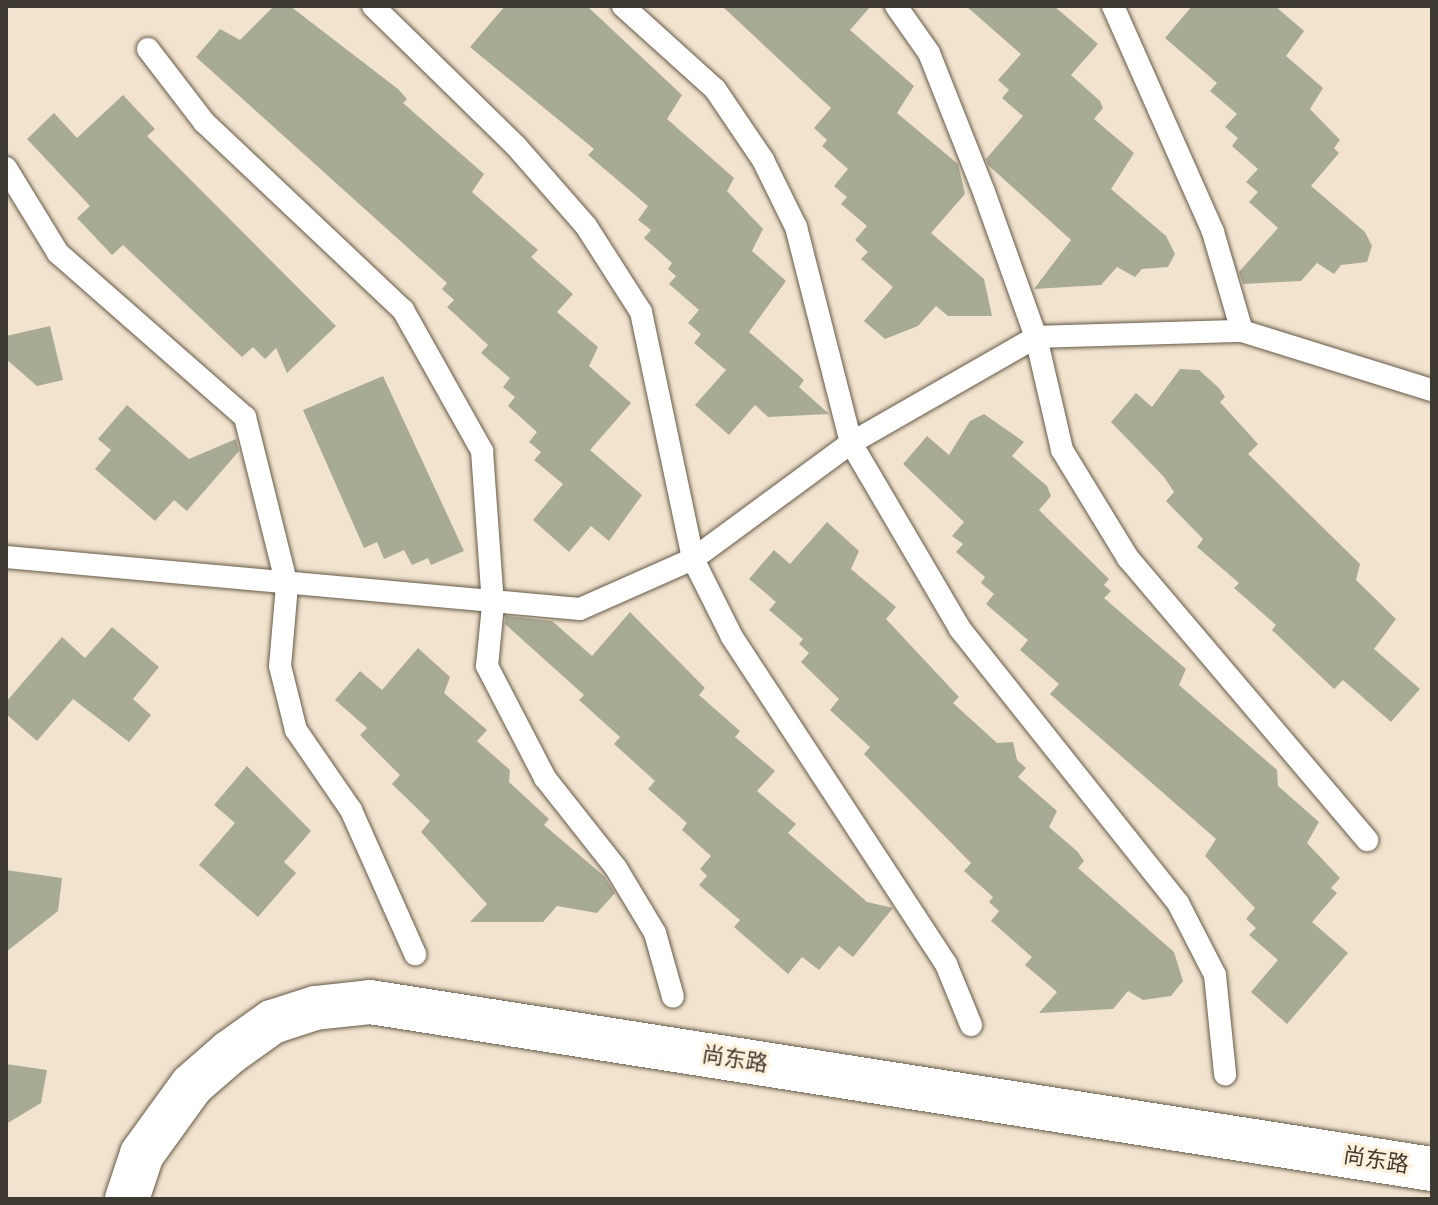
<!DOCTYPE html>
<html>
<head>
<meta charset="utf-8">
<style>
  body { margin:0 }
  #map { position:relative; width:1438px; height:1205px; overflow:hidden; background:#f1e3cd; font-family:Manrope,"Noto Sans SC",sans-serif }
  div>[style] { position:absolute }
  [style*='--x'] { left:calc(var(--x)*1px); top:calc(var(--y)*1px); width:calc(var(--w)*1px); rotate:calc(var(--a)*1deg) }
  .building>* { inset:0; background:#a8ab94 }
  .roads { filter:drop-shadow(0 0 2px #665a47) drop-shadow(0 0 2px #665a47) }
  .service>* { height:22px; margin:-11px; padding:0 11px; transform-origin:11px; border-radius:11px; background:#fff }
  .minor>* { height:44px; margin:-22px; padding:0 22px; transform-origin:22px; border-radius:22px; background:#fff }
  span { translate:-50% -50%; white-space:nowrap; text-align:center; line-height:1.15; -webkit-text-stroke:6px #fff0da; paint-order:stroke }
  .street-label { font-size:22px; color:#3f3a31 }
  .frame { position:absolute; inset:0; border:8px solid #3f3a31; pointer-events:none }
</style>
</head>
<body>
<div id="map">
  <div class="building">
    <i style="clip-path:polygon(274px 6px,290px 6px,398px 89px,407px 99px,403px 103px,484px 174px,472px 192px,538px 250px,531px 257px,573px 294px,557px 312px,598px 347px,589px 366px,631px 403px,590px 450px,642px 495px,609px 541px,591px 526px,569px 552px,533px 520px,563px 484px,534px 460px,541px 452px,529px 442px,537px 432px,508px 406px,515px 397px,503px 387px,510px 378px,481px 353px,488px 345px,447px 307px,454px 300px,442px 289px,447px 283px,196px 57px,220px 29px,240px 40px)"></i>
    <i style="clip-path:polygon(505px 6px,587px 6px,682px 95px,667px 119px,734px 178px,727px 191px,763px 229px,752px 251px,786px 281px,749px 332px,804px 380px,799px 387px,829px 414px,768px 417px,755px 405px,729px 435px,695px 405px,726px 370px,694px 343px,701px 334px,688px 323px,699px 310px,669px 284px,676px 276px,668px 269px,672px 263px,644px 238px,651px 230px,638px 220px,648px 206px,588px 155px,594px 149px,470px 47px)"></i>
    <i style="clip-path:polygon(722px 6px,871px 6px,850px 30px,914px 86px,897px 113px,958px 164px,965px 194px,931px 233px,984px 279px,992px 316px,948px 316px,936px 306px,918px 326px,885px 339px,864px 321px,893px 287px,861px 259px,868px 252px,855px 240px,867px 226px,841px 204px,847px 197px,834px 186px,848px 169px,822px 146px,827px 140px,814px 128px,831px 108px)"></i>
    <i style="clip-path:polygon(966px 6px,1054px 6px,1098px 44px,1071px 75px,1100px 101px,1103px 108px,1094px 119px,1134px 153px,1111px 189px,1166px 236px,1175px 254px,1168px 267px,1142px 269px,1135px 277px,1117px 267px,1101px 285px,1034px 289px,1071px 240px,988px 165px,986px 159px,1023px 116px,1002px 98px,1009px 90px,998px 80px,1021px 54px)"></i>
    <i style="clip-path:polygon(1192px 6px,1275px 6px,1304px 31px,1286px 56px,1323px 88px,1310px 109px,1340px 140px,1334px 148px,1339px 153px,1311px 186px,1365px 232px,1372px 246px,1367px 262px,1341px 265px,1334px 274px,1317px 263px,1301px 281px,1243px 284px,1239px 272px,1278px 228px,1249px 202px,1258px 192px,1246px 182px,1258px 169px,1232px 146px,1238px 138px,1225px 127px,1237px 114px,1210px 91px,1217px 83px,1165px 38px)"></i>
    <i style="clip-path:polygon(123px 95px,155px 129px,147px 136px,336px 326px,287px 373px,276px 348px,265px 359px,253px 347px,242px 357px,123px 245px,112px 255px,77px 218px,90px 206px,27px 139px,54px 113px,77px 138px)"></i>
    <i style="clip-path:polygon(50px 326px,63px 380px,37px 386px,6px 359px,6px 336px)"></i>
    <i style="clip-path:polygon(1180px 369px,1199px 370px,1219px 388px,1225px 397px,1220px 402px,1258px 444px,1248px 454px,1360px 564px,1356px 580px,1396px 619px,1374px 649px,1420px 689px,1391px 722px,1343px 680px,1334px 689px,1272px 630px,1276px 625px,1234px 588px,1239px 583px,1197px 547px,1203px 539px,1166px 501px,1174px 492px,1164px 477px,1111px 422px,1136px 393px,1152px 407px)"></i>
    <i style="clip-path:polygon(383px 376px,464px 551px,431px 565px,428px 558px,412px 565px,404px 550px,384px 559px,377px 542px,364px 548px,303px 410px)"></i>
    <i style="clip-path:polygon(127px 405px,189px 459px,236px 439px,239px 451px,187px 511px,174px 500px,155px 521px,95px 469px,111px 450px,98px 439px)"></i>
    <i style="clip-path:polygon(984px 414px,1024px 442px,1012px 456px,1047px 486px,1051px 496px,1039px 510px,1109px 579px,1104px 585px,1111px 591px,1104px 598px,1186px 669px,1179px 685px,1277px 770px,1278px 786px,1319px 822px,1307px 843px,1340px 878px,1331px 888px,1337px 893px,1312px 922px,1348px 953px,1287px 1024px,1251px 992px,1278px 960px,1249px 935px,1256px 928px,1246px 919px,1255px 908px,1205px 856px,1216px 839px,1050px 694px,1059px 684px,1020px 650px,1028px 640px,986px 604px,994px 594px,981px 583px,985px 577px,956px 552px,963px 544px,952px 536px,964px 522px,903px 464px,927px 436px,949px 455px,970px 421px)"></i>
    <i style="clip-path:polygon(827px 522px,859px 551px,851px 569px,896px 607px,886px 619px,959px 697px,953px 703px,997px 743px,1013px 742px,1017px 760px,1026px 768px,1018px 777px,1057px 811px,1049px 827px,1078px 852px,1084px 861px,1078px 868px,1174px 952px,1183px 981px,1171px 996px,1143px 1000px,1128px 991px,1113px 1009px,1039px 1013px,1057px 992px,1025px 965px,1032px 957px,991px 921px,999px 911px,989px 902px,993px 897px,964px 871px,971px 863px,864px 754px,870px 747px,830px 710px,839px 699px,801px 662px,809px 653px,799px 644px,803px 639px,769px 610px,776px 602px,749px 579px,774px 550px,790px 564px)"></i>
    <i style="clip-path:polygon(630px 612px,705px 688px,699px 695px,740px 731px,735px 737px,775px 771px,757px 791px,796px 824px,788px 833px,867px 902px,893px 908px,853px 957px,839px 946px,819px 970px,802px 957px,788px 974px,734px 927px,740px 920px,699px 885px,707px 876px,700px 869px,711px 856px,682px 830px,687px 823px,648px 789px,655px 781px,614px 744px,620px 737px,579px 700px,584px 695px,505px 624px,506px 616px,552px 621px,592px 656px)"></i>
    <i style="clip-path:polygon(112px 627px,159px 667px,133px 699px,151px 715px,129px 742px,73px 699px,37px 741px,6px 714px,6px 702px,62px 637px,85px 658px)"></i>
    <i style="clip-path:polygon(418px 648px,450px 677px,444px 693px,487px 730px,477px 741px,510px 770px,509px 782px,549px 819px,544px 825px,604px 876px,615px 893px,597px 913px,557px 906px,543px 922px,470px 922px,487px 904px,421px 832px,430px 821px,392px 784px,400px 775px,360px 735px,367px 728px,335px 700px,360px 671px,382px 690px)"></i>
    <i style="clip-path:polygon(247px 766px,311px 831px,284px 862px,296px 873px,258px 917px,199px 865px,235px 823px,214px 805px)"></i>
    <i style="clip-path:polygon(6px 870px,62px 878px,58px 911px,6px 952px)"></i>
    <i style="clip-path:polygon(6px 1064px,47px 1070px,41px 1103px,6px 1124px)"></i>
  </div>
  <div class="roads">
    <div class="service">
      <i style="--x:373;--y:6;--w:200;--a:44.4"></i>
      <i style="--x:516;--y:146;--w:106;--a:48.8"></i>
      <i style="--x:586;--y:226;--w:102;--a:57.4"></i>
      <i style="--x:641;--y:312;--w:252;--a:78.1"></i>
      <i style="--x:693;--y:559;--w:87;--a:63.4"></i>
      <i style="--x:732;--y:637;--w:391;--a:56.8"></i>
      <i style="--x:946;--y:964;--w:66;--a:67.7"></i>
      <i style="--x:623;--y:6;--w:124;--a:42.1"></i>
      <i style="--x:715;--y:89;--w:86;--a:55.9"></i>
      <i style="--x:763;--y:160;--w:75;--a:63.8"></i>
      <i style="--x:796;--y:227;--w:223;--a:75.7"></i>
      <i style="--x:851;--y:443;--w:216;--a:59.6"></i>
      <i style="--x:960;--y:629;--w:350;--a:51.5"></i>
      <i style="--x:1178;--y:903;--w:81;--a:62.8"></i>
      <i style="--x:1215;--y:975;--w:100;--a:84.2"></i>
      <i style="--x:896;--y:6;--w:57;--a:54.9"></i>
      <i style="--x:929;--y:53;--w:149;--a:68.4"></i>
      <i style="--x:984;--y:192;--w:154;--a:70.3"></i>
      <i style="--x:1036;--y:337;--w:116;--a:77"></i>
      <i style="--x:1062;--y:450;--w:127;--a:58.6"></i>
      <i style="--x:1128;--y:558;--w:370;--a:49.7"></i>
      <i style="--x:1113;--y:6;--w:247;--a:66.1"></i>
      <i style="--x:1213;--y:232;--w:103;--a:73.7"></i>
      <i style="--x:148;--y:49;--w:92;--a:52.5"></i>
      <i style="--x:204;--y:122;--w:274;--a:43.4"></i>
      <i style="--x:403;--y:310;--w:162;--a:60.7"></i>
      <i style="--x:482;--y:451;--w:154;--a:85.9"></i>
      <i style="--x:493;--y:605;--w:61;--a:95.6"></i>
      <i style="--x:487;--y:666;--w:126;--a:62.6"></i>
      <i style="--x:545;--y:778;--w:115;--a:51.7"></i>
      <i style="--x:616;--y:868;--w:76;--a:59"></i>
      <i style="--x:655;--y:933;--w:66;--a:74.3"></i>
      <i style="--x:6;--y:168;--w:100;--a:58.5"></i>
      <i style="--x:58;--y:253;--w:249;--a:41.3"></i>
      <i style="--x:245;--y:417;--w:173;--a:76"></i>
      <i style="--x:287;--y:585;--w:81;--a:94.9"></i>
      <i style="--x:280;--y:666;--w:66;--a:76"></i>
      <i style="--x:296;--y:730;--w:97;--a:55.5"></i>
      <i style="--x:351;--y:810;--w:158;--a:66"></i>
      <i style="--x:6;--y:557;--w:576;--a:5.18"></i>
      <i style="--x:580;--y:609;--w:124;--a:-23.9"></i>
      <i style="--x:693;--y:559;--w:196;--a:-36.3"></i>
      <i style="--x:851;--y:443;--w:213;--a:-29.8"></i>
      <i style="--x:1036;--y:337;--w:206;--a:-1.7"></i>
      <i style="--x:1242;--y:331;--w:199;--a:17.3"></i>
    </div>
    <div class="minor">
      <i style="--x:127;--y:1199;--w:47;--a:-71.6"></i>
      <i style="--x:142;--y:1154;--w:85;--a:-54.1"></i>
      <i style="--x:192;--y:1085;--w:50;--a:-41"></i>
      <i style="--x:230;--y:1052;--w:52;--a:-35.5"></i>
      <i style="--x:272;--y:1022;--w:45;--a:-18"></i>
      <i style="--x:315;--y:1008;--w:55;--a:-6.2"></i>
      <i style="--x:370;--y:1002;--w:1075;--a:8.94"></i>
    </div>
  </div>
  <div class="street-label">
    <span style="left:735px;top:1059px;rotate:9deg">尚东路</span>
    <span style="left:1376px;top:1160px;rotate:9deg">尚东路</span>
  </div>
  <div class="frame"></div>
</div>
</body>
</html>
